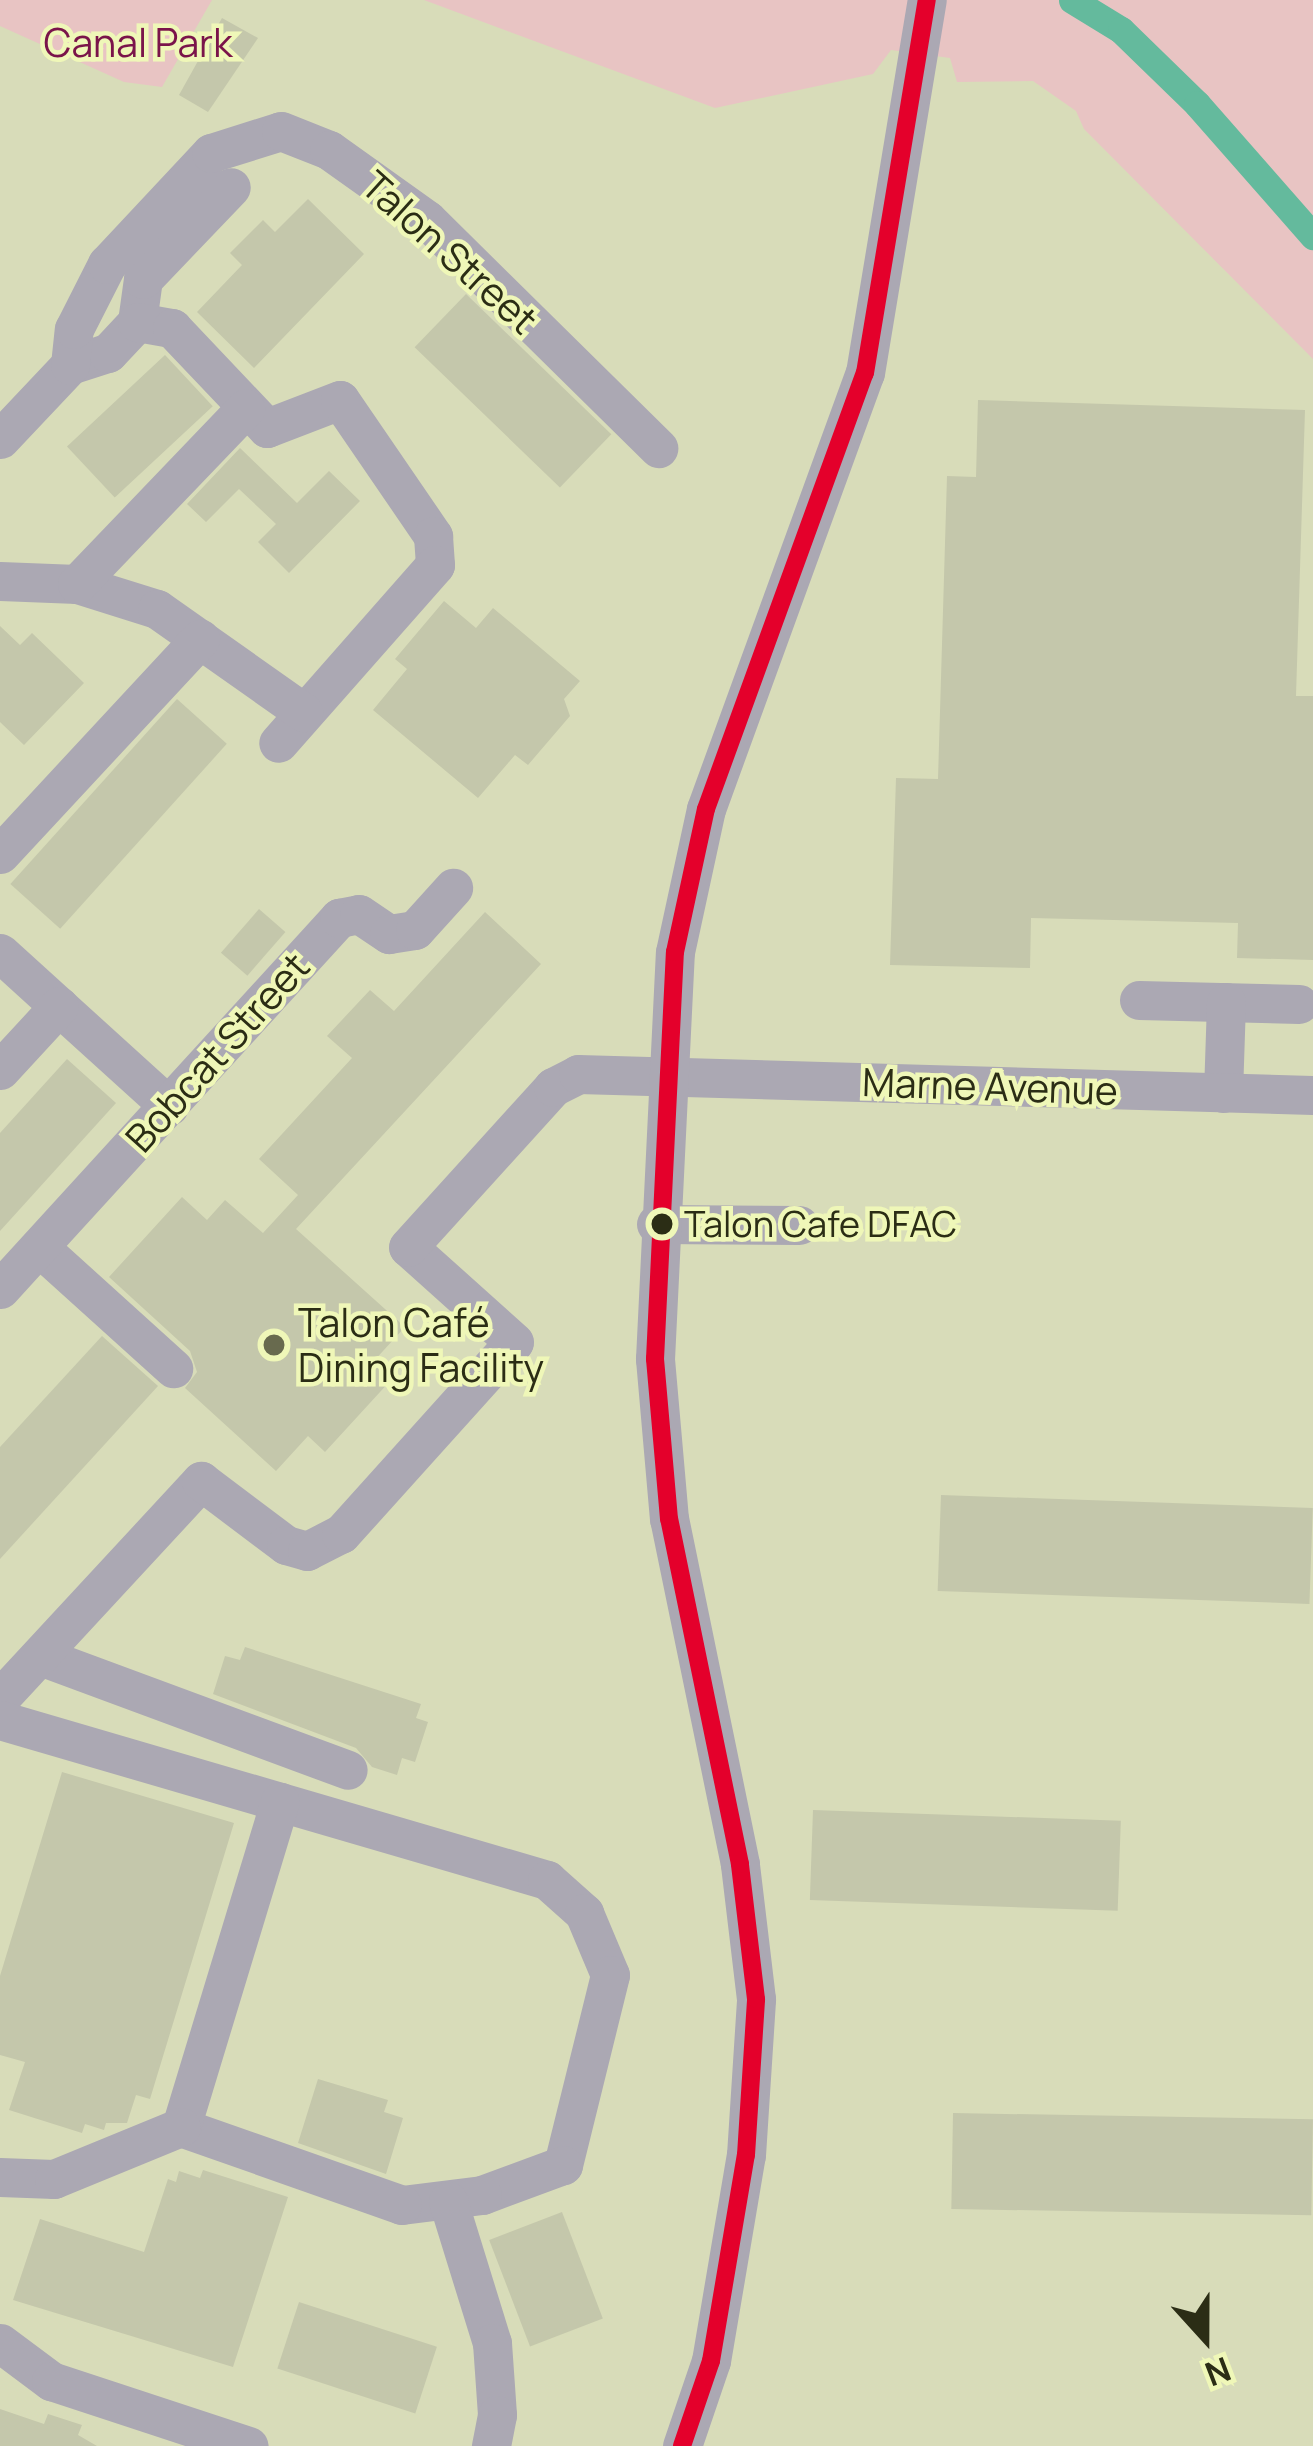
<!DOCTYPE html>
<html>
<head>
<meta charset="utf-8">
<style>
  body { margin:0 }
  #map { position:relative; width:1313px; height:2446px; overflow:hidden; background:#d8dcb9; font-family:Manrope,sans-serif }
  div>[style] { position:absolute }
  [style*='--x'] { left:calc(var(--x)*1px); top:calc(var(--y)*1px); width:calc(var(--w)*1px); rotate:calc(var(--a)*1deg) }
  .green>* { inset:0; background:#e8c4c3 }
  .canal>* { height:27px; margin:-13.5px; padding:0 13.5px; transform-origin:13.5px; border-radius:13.5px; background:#64ba9d }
  .building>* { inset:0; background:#c4c7ab; transform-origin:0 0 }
  .minor>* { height:39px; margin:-19.5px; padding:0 19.5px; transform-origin:19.5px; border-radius:19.5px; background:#aba8b3 }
  .bus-1>* { height:18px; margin:-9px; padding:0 9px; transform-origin:9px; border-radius:9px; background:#e4002b }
  .dots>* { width:33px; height:33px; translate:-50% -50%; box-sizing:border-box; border:6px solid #eff7b8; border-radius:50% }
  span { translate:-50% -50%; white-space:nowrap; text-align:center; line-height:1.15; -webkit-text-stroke:9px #eff7b8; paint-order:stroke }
  .bus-label { font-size:36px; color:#2b2d15 }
  .left { translate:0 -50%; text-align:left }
  .park-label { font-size:39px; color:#7a144a }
  .street-label { font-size:39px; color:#2b2d15 }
  .poi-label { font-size:39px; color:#2b2d15 }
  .north { position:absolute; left:1145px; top:2278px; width:120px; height:120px; -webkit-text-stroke:9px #eff7b8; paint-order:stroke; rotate:159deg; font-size:33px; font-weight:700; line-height:48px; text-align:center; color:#2b2d15 }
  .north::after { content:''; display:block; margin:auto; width:42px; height:54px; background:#2b2d15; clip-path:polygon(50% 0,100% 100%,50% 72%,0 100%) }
</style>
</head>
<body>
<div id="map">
  <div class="green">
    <i style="clip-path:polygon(0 0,212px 0,162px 87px,124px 82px,0 26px)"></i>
    <i style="clip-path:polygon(424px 0,1313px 0,1313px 359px,1084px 129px,1076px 111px,1033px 81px,957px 82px,950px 58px,891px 50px,873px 74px,715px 108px)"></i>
  </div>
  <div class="canal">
    <i style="--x:1072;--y:0;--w:57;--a:31.5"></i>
    <i style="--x:1121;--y:30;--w:106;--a:44.2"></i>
    <i style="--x:1197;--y:104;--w:176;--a:48.7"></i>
  </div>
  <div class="building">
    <i style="clip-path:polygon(222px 18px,258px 38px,208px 112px,179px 95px)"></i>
    <i style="clip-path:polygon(308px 199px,364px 254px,254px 368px,197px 312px,242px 265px,230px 253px,263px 220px,275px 232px)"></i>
    <i style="left:466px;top:294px;width:202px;height:74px;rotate:44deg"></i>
    <i style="left:165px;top:355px;width:70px;height:134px;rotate:47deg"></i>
    <i style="clip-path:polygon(978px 400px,1305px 410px,1296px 696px,1313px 696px,1313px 960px,1237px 958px,1238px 923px,1031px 918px,1030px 968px,890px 965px,896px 778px,938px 779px,947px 476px,976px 477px)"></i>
    <i style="clip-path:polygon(240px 448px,297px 503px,329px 471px,360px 501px,289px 573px,258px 542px,276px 524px,239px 489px,206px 522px,187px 504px)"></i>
    <i style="clip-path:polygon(444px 601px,476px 628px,493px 608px,580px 681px,564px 699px,570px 716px,528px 765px,515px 755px,478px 798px,373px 710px,407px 669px,395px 659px)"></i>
    <i style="clip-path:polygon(0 626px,20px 645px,32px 633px,84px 683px,24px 745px,0 722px)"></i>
    <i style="left:177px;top:699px;width:67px;height:249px;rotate:42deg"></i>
    <i style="left:259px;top:909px;width:35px;height:58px;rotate:41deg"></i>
    <i style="clip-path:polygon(485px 912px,541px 964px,296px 1229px,405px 1327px,372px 1363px,391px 1380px,325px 1452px,308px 1436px,276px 1471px,185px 1388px,197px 1372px,190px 1351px,109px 1277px,182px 1197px,207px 1220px,225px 1200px,263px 1233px,298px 1195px,259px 1159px,352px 1058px,327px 1036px,370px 990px,394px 1011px)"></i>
    <i style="clip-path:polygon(67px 1059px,116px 1103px,0 1231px,0 1133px)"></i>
    <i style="clip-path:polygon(102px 1336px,158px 1386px,0 1559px,0 1447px)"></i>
    <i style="left:941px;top:1495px;width:372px;height:96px;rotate:2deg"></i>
    <i style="clip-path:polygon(245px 1647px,421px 1704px,416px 1718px,428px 1722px,415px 1762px,402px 1758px,397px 1775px,372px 1767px,356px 1748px,213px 1694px,225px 1656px,240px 1660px)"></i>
    <i style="clip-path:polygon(62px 1772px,234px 1823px,150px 2099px,136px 2095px,127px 2123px,106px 2123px,104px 2130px,85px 2124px,82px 2133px,9px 2110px,25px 2062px,0 2055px,0 1976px)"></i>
    <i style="left:813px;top:1810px;width:308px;height:90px;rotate:2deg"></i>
    <i style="clip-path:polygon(318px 2079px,388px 2100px,384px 2112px,403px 2118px,386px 2174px,298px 2143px)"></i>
    <i style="left:953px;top:2113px;width:360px;height:96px;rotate:1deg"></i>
    <i style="clip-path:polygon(203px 2170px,288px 2197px,233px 2367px,13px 2300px,40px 2219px,144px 2252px,168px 2179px,176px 2182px,179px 2171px,200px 2178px)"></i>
    <i style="left:562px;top:2212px;width:114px;height:78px;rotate:69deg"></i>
    <i style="left:299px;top:2302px;width:145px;height:70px;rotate:18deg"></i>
    <i style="clip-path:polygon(0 2409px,44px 2424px,48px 2414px,82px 2425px,78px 2435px,97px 2446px,0 2446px)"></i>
  </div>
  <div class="minor">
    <i style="--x:137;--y:322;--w:43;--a:-82.1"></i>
    <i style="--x:143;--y:279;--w:127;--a:-46.3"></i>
    <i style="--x:70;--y:365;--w:40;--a:-18"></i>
    <i style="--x:108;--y:353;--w:42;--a:-46.9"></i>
    <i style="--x:137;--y:322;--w:36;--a:10"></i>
    <i style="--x:172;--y:328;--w:138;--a:46.5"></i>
    <i style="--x:267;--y:428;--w:78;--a:-21"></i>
    <i style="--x:340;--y:400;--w:165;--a:55.6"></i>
    <i style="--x:433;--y:536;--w:29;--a:86"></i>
    <i style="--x:435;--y:565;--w:237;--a:131.4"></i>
    <i style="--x:0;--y:439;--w:102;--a:-46.6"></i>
    <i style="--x:70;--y:365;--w:36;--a:-84"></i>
    <i style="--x:74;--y:329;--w:73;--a:-63.1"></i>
    <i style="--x:107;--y:264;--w:152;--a:-46.9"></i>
    <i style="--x:211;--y:153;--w:73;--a:-17.4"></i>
    <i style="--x:281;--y:131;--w:52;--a:21.6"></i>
    <i style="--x:329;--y:150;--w:120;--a:35.5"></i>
    <i style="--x:427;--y:220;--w:325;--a:44.6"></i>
    <i style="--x:0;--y:581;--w:77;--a:2.2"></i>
    <i style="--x:77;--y:584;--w:84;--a:17.4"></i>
    <i style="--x:157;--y:609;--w:179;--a:35.2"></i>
    <i style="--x:77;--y:584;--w:243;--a:-46.2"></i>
    <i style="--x:0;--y:854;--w:294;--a:-47.1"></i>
    <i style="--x:0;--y:953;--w:228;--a:42.2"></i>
    <i style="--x:1139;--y:1000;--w:160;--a:1.4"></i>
    <i style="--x:0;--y:1070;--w:87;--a:-47.3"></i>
    <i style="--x:1223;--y:1093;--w:91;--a:-88.1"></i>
    <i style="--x:656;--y:1224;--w:143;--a:0.4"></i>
    <i style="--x:39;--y:1247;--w:181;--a:42.1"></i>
    <i style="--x:0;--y:1289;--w:503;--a:-47.58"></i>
    <i style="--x:339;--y:918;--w:20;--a:-11"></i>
    <i style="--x:359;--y:914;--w:36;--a:34"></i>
    <i style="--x:389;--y:934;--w:26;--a:-9"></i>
    <i style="--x:415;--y:930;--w:57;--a:-47.9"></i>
    <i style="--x:40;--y:1656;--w:328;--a:20.3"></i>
    <i style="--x:0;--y:1698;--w:296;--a:-47.2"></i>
    <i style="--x:201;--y:1481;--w:106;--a:37"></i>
    <i style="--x:286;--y:1545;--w:22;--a:16"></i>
    <i style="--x:307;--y:1551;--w:38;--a:-27"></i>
    <i style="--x:341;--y:1534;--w:258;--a:-48"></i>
    <i style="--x:514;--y:1342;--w:142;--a:-138.1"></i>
    <i style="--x:408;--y:1247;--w:216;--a:-47.8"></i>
    <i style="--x:553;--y:1087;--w:28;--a:-27"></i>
    <i style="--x:578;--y:1074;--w:735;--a:1.64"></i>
    <i style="--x:0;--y:1720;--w:570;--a:16.3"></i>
    <i style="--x:547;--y:1880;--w:50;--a:41.7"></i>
    <i style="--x:584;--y:1913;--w:67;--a:67.2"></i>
    <i style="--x:610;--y:1975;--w:196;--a:103.9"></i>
    <i style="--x:563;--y:2165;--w:86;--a:159.7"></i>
    <i style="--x:482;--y:2195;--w:81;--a:172.9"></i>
    <i style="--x:402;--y:2205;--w:234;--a:-160.6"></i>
    <i style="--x:181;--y:2127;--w:340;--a:-73.1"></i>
    <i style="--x:0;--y:2177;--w:54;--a:2.1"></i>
    <i style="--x:54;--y:2179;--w:137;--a:-22.3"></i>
    <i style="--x:448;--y:2201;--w:149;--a:72.8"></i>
    <i style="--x:492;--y:2343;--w:72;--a:86"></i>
    <i style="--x:497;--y:2415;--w:32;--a:101"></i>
    <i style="--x:0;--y:2343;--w:64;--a:36.7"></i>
    <i style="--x:51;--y:2381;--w:208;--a:18.2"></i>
    <i style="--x:682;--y:2446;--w:90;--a:-71.2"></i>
    <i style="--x:711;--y:2361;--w:209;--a:-80.4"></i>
    <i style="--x:746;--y:2155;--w:156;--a:-86.3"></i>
    <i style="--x:756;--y:1999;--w:136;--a:-96.8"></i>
    <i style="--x:740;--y:1864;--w:352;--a:-101.6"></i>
    <i style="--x:669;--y:1519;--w:161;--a:-95"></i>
    <i style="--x:655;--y:1359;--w:407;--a:-87.2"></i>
    <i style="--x:675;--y:952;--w:146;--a:-77.8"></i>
    <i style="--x:706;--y:809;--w:464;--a:-70"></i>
    <i style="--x:865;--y:373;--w:378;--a:-80.6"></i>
  </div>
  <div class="bus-1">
    <i style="--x:682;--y:2446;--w:90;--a:-71.2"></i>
    <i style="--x:711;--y:2361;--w:209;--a:-80.4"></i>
    <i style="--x:746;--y:2155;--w:156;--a:-86.3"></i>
    <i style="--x:756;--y:1999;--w:136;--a:-96.8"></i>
    <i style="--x:740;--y:1864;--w:352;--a:-101.6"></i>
    <i style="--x:669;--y:1519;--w:161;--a:-95"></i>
    <i style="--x:655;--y:1359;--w:407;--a:-87.2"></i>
    <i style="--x:675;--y:952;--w:146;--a:-77.8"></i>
    <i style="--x:706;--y:809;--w:464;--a:-70"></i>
    <i style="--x:865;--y:373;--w:378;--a:-80.6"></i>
  </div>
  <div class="dots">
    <i style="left:662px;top:1224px;background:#2b2d15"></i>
    <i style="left:274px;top:1345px;background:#686a4e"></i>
  </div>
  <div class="bus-label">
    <span class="left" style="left:684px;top:1224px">Talon Cafe DFAC</span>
  </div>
  <div class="park-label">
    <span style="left:138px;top:42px">Canal Park</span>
  </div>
  <div class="street-label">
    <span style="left:450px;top:252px;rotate:42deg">Talon Street</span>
    <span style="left:217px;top:1052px;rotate:-48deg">Bobcat Street</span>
    <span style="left:990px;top:1086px;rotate:2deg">Marne Avenue</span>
  </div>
  <div class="poi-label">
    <span class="left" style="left:298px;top:1345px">Talon Café<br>Dining Facility</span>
  </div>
  <div class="north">N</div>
</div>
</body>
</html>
